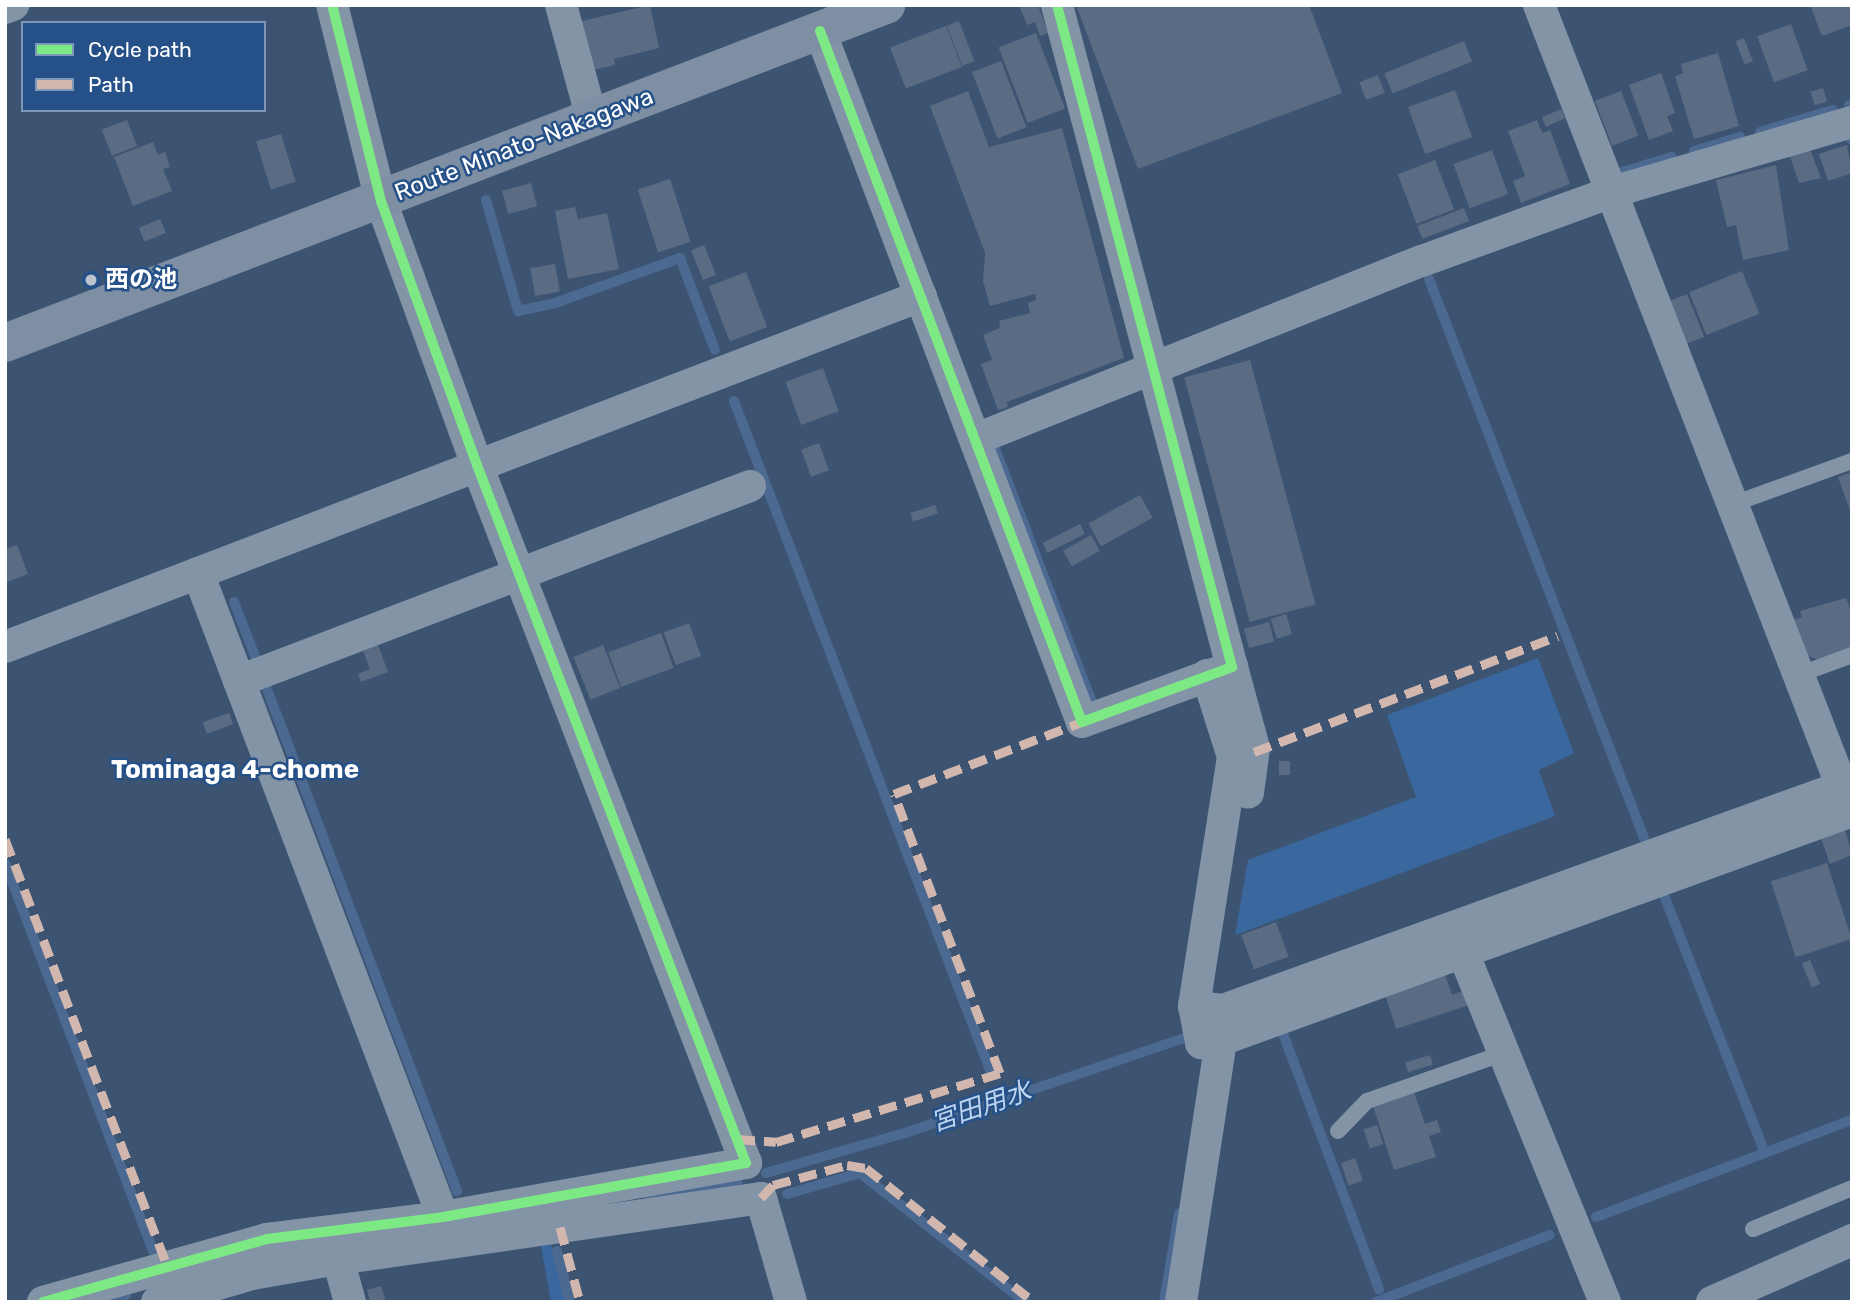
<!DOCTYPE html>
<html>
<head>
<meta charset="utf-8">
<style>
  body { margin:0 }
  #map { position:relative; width:1857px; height:1307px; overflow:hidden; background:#3c5472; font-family:Rubik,"Noto Sans JP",sans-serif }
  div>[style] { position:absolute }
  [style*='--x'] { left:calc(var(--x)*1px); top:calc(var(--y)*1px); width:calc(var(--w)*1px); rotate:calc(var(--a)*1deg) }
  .green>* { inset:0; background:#3a689e }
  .stream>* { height:10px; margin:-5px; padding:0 5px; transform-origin:5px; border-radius:5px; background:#4c6a91 }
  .building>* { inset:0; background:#596c84; transform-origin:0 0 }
  .lane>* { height:16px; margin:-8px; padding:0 8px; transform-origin:8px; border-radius:8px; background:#8394a7 }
  .street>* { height:32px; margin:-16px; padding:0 16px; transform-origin:16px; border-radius:16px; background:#8394a7 }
  .secondary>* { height:38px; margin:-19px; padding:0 19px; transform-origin:19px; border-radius:19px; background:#7e8fa3 }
  .quiet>* { height:9px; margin-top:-4.5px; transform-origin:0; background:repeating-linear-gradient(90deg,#d1b7ad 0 18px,transparent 0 27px) }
  .cycleway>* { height:10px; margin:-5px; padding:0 5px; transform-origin:5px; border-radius:5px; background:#7ce984 }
  .dots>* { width:19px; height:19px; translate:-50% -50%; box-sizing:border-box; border:4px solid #265188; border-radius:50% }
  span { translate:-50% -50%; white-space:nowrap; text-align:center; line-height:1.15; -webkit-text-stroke:5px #265188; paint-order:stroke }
  .street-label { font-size:24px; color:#fff }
  .poi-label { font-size:24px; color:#fff; font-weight:700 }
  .left { translate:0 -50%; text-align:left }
  .neighbourhood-label { font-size:26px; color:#fff; font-weight:700 }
  .water-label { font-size:26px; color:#bed5f0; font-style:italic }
  .frame { position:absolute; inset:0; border:7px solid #fff; pointer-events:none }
  .legend { position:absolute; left:21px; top:21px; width:245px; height:91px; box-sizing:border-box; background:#265188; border:2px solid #7d97b8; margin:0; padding:9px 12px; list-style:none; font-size:21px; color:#fff }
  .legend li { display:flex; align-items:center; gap:14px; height:35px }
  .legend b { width:35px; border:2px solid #7d97b8 }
</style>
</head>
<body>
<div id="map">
  <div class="green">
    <i style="clip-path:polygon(1538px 658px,1574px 753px,1539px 770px,1555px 816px,1235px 935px,1248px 860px,1416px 797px,1387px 715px)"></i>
    <i style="clip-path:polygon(551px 1244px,566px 1302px,551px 1302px,541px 1246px)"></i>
  </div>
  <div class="stream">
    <i style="--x:1849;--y:105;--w:3;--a:0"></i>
    <i style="--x:1760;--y:132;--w:76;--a:-16.8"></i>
    <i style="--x:1851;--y:139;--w:1;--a:45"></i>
    <i style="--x:1694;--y:151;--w:48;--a:-16.9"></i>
    <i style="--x:1622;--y:172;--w:52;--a:-16.7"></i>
    <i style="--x:486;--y:200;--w:116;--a:73.9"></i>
    <i style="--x:518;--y:311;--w:38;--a:-12"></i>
    <i style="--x:555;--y:303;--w:133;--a:-19.8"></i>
    <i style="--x:680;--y:258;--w:98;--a:69.2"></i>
    <i style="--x:1429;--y:279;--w:599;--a:68.96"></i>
    <i style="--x:734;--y:401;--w:716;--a:69.06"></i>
    <i style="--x:994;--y:446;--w:275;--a:69.1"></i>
    <i style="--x:234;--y:602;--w:66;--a:68.8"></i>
    <i style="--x:267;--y:689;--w:537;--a:69.27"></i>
    <i style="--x:5;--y:863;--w:415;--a:69.1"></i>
    <i style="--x:1665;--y:898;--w:274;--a:68.6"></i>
    <i style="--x:1282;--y:1031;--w:276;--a:69.4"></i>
    <i style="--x:766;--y:1173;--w:145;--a:-16.1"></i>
    <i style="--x:905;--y:1133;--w:306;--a:-18.8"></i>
    <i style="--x:787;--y:1194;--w:76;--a:-16"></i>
    <i style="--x:860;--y:1173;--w:209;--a:38"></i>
    <i style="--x:649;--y:1196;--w:90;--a:-9.6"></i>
    <i style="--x:1596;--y:1217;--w:274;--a:-20.8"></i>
    <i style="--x:557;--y:1251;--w:53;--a:75.7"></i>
    <i style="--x:103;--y:1302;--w:24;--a:-17"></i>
    <i style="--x:1164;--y:1302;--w:90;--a:-80.4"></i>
    <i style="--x:1376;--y:1302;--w:186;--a:-21.1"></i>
  </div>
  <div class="building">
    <i style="clip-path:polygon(650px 5px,659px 48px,614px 59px,615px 65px,589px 71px,578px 22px)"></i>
    <i style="clip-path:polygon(1019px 5px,1038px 5px,1048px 33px,1040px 36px,1035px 22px,1027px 25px)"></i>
    <i style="clip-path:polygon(1076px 5px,1309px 5px,1342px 93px,1138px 169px)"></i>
    <i style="clip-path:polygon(1810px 5px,1852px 5px,1852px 25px,1822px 36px)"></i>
    <i style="left:959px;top:21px;width:43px;height:13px;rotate:69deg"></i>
    <i style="left:1791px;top:24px;width:49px;height:36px;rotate:70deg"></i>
    <i style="left:946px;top:26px;width:44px;height:60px;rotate:69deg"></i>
    <i style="left:1036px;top:33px;width:81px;height:40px;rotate:69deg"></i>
    <i style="left:1744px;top:38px;width:25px;height:9px;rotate:69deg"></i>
    <i style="left:1464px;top:41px;width:22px;height:86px;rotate:68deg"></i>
    <i style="clip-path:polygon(1718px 53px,1739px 126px,1694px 139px,1675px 76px,1683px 73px,1681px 64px)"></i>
    <i style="left:1001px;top:61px;width:71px;height:31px;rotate:69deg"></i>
    <i style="clip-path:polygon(1661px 73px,1675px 113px,1667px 116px,1673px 131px,1649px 140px,1629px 85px)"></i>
    <i style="left:1378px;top:75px;width:19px;height:20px;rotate:69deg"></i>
    <i style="left:1823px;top:88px;width:14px;height:13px;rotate:73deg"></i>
    <i style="left:1455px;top:90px;width:50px;height:50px;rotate:70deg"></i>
    <i style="clip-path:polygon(968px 91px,989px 147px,1062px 128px,1124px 358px,1007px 402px,1008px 407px,998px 410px,981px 364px,992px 360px,983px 335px,1000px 328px,999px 321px,1030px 313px,1028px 303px,1036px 300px,1035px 294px,990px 306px,983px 281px,985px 253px,930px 106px)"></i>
    <i style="left:1621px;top:91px;width:48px;height:28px;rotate:69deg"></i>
    <i style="left:1561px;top:109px;width:10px;height:21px;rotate:66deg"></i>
    <i style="left:127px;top:120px;width:28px;height:27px;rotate:69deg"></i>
    <i style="clip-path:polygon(1537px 120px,1542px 133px,1550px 130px,1570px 184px,1521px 203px,1513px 181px,1525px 176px,1508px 131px)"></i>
    <i style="left:281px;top:134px;width:50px;height:26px;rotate:73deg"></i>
    <i style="clip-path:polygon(153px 142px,158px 155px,165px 152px,170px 167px,163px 169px,172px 191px,133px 206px,114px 157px)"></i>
    <i style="clip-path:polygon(1847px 145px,1852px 173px,1828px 181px,1819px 154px)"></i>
    <i style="clip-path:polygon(1810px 149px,1821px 178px,1799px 183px,1789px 153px)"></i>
    <i style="left:1492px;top:150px;width:47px;height:41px;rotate:70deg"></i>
    <i style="left:1435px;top:160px;width:53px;height:40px;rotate:69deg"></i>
    <i style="clip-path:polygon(1776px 165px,1789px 250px,1743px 260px,1736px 225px,1727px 227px,1716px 180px)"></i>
    <i style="left:670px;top:179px;width:66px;height:34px;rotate:72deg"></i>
    <i style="left:531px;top:183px;width:24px;height:30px;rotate:75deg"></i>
    <i style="clip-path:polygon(575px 207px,578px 219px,607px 213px,619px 269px,568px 279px,555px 211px)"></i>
    <i style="left:1464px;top:208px;width:14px;height:50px;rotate:69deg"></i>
    <i style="left:160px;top:219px;width:15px;height:23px;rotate:67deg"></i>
    <i style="left:704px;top:245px;width:32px;height:14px;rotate:68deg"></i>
    <i style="left:555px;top:264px;width:28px;height:25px;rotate:80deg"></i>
    <i style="left:1742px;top:271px;width:46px;height:57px;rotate:68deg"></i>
    <i style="left:746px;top:272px;width:59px;height:40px;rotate:69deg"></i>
    <i style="left:1687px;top:294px;width:46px;height:21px;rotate:68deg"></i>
    <i style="left:1250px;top:360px;width:253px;height:68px;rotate:75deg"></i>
    <i style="left:823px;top:368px;width:46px;height:40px;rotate:70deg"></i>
    <i style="left:819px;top:443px;width:29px;height:19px;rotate:70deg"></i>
    <i style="clip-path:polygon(1852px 472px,1852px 513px,1851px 513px,1838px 477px)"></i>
    <i style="left:1140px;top:495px;width:26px;height:59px;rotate:61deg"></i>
    <i style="left:935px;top:505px;width:9px;height:26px;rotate:72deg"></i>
    <i style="left:1080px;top:524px;width:11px;height:42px;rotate:63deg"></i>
    <i style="left:1091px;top:535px;width:18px;height:32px;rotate:61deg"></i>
    <i style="clip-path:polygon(17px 545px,28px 574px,5px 583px,5px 549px)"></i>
    <i style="clip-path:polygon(1846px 598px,1852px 614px,1852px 649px,1819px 660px,1798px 652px,1788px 622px,1802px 617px,1800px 611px)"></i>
    <i style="left:1286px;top:614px;width:21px;height:16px;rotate:73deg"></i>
    <i style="left:1269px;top:622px;width:20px;height:26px;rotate:75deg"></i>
    <i style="left:689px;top:623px;width:35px;height:27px;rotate:70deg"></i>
    <i style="left:661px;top:633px;width:37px;height:56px;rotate:70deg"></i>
    <i style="clip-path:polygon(378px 645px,388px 672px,361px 682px,358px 674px,370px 669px,363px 651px)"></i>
    <i style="left:603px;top:645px;width:46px;height:32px;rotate:68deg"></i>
    <i style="left:229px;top:713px;width:12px;height:28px;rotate:70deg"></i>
    <i style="left:1279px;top:761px;width:11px;height:14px"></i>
    <i style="clip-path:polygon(1845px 829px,1852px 855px,1830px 864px,1821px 838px)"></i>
    <i style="left:1827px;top:863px;width:80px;height:59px;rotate:72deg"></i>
    <i style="left:1276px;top:922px;width:37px;height:37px;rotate:70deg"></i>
    <i style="left:1810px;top:960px;width:26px;height:9px;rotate:67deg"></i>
    <i style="clip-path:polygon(1445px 974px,1452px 995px,1465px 990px,1469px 1005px,1396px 1029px,1385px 994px)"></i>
    <i style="left:1430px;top:1055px;width:10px;height:26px;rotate:73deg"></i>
    <i style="clip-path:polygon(1414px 1092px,1425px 1124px,1437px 1120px,1441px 1132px,1429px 1136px,1436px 1157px,1394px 1170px,1373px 1106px)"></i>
    <i style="left:1377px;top:1125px;width:20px;height:14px;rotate:72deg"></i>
    <i style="left:1355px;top:1158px;width:24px;height:15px;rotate:71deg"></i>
    <i style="clip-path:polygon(381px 1286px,386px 1302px,370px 1302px,367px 1290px)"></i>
  </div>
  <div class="lane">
    <i style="--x:1733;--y:504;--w:127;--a:-19.9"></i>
    <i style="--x:1798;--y:675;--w:58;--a:-20.3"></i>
    <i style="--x:1338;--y:1131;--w:42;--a:-46"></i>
    <i style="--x:1367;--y:1101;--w:145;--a:-19.3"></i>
    <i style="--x:1753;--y:1229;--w:107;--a:-22.5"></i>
  </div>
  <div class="street">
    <i style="--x:561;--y:5;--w:118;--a:74.8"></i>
    <i style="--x:1539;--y:5;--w:867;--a:68.82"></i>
    <i style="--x:5;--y:8;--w:9;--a:-21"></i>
    <i style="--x:820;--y:31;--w:739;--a:69.24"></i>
    <i style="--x:1082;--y:722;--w:160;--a:-20.1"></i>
    <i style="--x:1232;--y:667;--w:685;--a:-104.81"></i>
    <i style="--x:976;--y:439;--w:480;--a:-21.8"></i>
    <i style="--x:1422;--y:261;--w:202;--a:-20"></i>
    <i style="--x:1612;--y:192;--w:250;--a:-16.3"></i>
    <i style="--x:198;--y:573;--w:689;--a:69.17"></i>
    <i style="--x:5;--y:647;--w:981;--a:-20.97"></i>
    <i style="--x:1232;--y:667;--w:84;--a:74.8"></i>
    <i style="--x:1254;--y:748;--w:45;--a:97.6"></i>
    <i style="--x:1207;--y:675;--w:86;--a:72.4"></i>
    <i style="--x:1233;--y:757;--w:252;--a:98.9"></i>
    <i style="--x:1194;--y:1006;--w:38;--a:79"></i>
    <i style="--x:1201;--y:1043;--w:20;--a:-9"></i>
    <i style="--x:239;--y:681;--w:547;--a:-20.89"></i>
    <i style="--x:1462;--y:950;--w:380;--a:67.9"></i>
    <i style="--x:1194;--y:1006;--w:29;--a:8"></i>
    <i style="--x:1223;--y:1010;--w:669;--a:-19.84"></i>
    <i style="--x:338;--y:1259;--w:45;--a:74.4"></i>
    <i style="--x:43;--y:1302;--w:233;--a:-15.7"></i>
    <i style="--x:267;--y:1239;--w:177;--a:-7.1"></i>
    <i style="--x:443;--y:1217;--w:308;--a:-10.1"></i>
    <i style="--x:746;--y:1163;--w:748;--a:-111.08"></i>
    <i style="--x:477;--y:465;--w:281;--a:-110"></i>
    <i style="--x:381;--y:201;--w:202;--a:-104"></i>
    <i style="--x:157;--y:1302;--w:99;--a:-16.4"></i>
    <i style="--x:252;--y:1274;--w:87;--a:-9.9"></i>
    <i style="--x:338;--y:1259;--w:427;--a:-8.2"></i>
    <i style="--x:761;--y:1198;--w:108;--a:73.9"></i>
    <i style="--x:1181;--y:1302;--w:265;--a:-81.3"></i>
    <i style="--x:1221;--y:1040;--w:671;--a:-19.95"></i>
    <i style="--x:1712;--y:1302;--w:153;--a:-23.9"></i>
  </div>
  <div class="secondary">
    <i style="--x:5;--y:343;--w:944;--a:-20.99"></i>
  </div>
  <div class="quiet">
    <i style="--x:1254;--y:752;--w:325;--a:-20.9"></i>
    <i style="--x:5;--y:839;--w:457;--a:69.2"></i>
    <i style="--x:737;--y:1139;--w:39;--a:4"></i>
    <i style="--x:776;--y:1142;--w:234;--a:-17.1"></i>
    <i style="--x:1000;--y:1073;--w:298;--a:-110.8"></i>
    <i style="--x:894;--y:794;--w:201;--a:-21"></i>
    <i style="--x:761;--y:1198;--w:18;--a:-47"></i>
    <i style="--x:773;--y:1185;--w:77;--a:-15.1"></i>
    <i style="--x:847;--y:1165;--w:19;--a:9"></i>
    <i style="--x:866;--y:1168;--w:215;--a:38.6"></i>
    <i style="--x:560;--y:1227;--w:78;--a:75.1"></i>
  </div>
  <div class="cycleway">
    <i style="--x:820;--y:31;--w:739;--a:69.24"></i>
    <i style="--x:1082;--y:722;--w:160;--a:-20.1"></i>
    <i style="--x:1232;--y:667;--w:685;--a:-104.81"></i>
    <i style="--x:43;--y:1302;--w:233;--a:-15.7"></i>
    <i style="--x:267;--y:1239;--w:177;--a:-7.1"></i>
    <i style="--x:443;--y:1217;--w:308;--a:-10.1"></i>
    <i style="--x:746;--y:1163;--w:748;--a:-111.08"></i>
    <i style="--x:477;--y:465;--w:281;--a:-110"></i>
    <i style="--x:381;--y:201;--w:202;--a:-104"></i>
  </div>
  <div class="dots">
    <i style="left:91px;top:280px;background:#bbc3ce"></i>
  </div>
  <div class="street-label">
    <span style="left:524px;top:145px;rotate:-21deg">Route Minato-Nakagawa</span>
  </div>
  <div class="poi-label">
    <span class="left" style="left:105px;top:280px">西の池</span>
  </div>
  <div class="neighbourhood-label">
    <span style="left:235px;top:770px">Tominaga 4-chome</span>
  </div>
  <div class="water-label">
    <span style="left:981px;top:1107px;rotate:-19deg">宮田用水</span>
  </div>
  <div class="frame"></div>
  <ul class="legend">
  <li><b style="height:9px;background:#7ce984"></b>Cycle path</li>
  <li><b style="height:9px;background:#d1b7ad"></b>Path</li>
  </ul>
</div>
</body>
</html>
